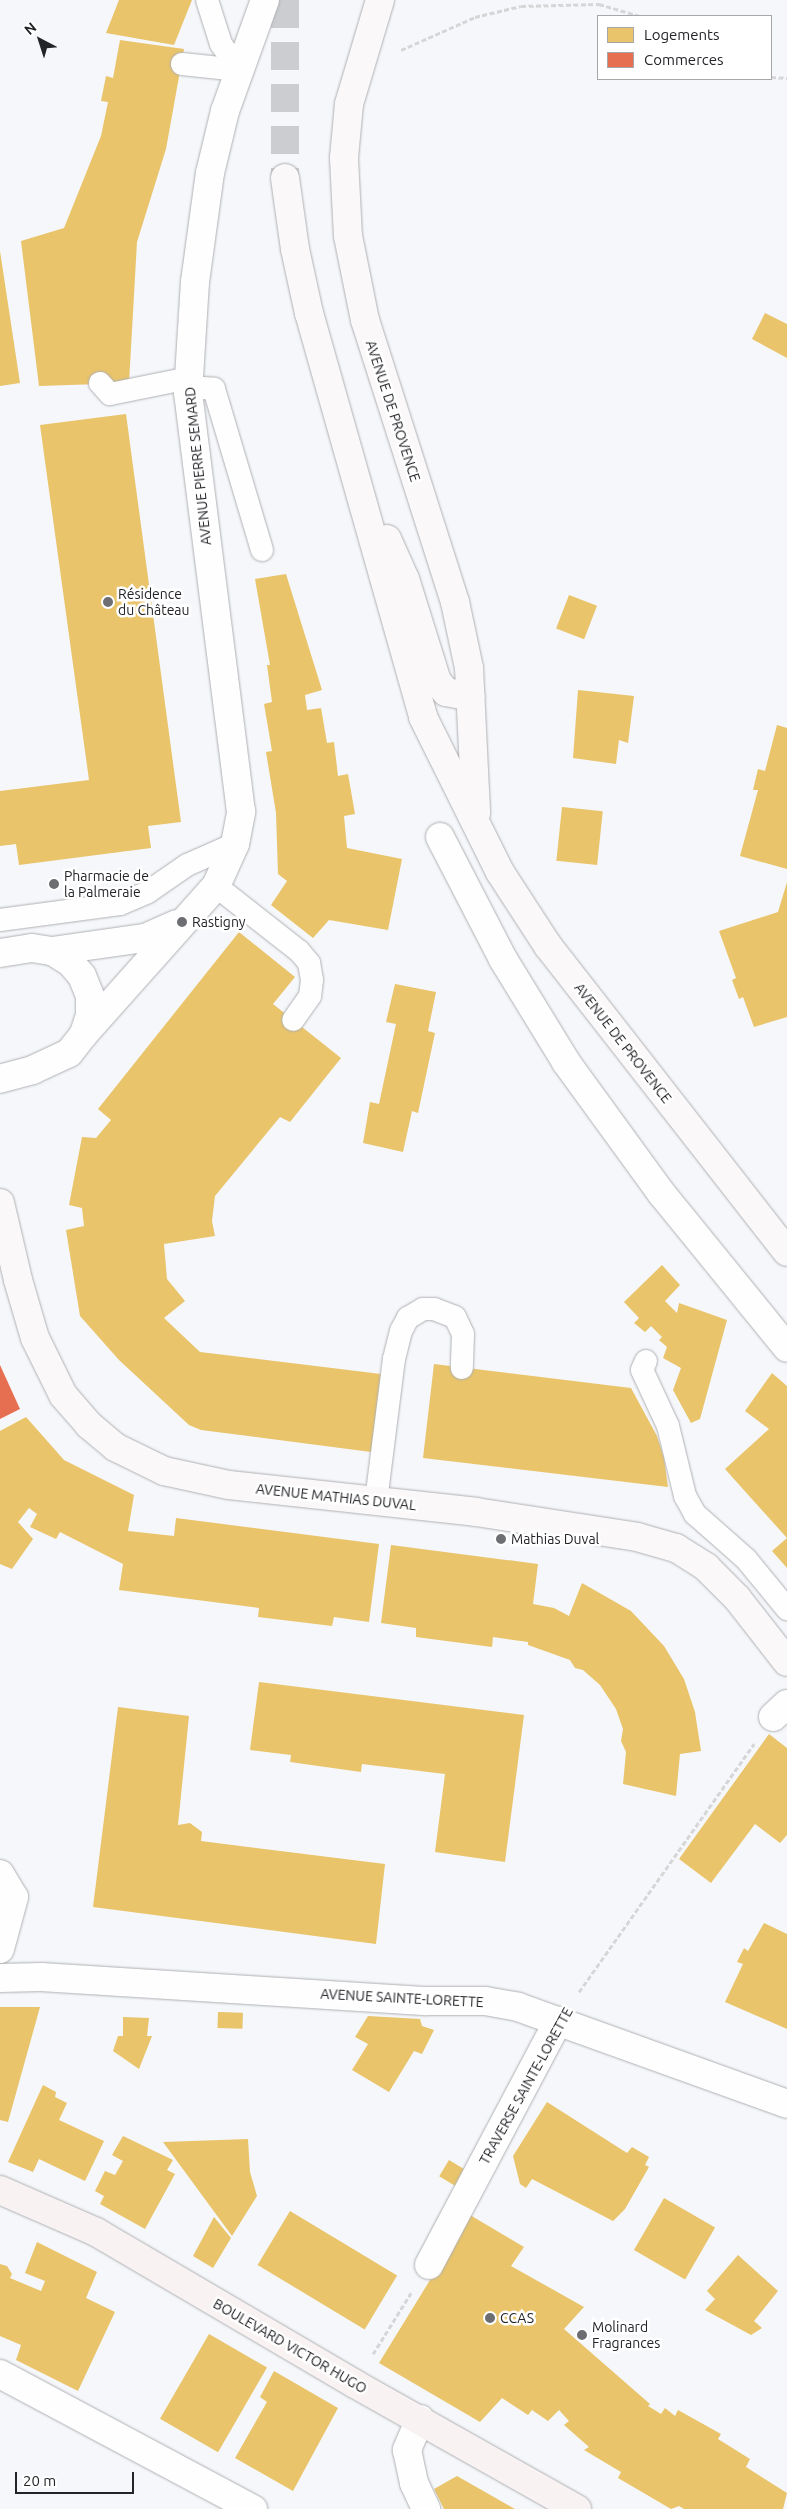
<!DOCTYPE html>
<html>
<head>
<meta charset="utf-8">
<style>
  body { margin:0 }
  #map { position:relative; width:787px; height:2509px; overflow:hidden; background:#f5f7fa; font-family:Ubuntu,sans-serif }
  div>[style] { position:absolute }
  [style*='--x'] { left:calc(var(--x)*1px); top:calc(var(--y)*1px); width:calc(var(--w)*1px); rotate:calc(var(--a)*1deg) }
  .homes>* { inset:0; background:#e9c46a; transform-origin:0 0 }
  .shops>* { inset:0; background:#e76f51 }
  .secondary-tunnel>* { height:28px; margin-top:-14px; transform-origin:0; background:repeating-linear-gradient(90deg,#cbcdd0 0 28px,transparent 0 42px) }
  .path>* { height:3px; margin-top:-1.5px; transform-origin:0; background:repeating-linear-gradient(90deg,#d6d6d7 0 5px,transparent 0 7.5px) }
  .roads { filter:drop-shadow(0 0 1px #afb0b3) drop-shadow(0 0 1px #afb0b3) }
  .service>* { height:22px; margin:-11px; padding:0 11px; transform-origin:11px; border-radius:11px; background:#fefefe }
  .pedestrian>* { height:28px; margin:-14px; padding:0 14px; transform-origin:14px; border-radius:14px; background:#fefefe }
  .minor>* { height:28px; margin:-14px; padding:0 14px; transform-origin:14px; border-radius:14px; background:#fefefe }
  .tertiary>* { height:28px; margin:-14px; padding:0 14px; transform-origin:14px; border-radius:14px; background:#fefefe }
  .secondary>* { height:28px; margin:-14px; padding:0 14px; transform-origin:14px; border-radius:14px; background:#faf8f8 }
  .primary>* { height:28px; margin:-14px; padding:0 14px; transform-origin:14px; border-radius:14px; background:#f8f2f2 }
  .dots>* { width:14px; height:14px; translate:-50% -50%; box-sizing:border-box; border:2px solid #fff; border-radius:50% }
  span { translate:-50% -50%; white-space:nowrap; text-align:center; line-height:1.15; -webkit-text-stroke:5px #fff; paint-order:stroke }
  .street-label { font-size:14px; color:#232428 }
  .poi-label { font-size:14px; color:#232428 }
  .left { translate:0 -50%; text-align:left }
  .legend { position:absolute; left:597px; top:15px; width:175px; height:65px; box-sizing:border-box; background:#fff; border:1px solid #a7a7a9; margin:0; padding:6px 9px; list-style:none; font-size:15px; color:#232428 }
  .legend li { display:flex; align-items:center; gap:10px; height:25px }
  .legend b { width:25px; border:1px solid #a7a7a9 }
  .north { position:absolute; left:15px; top:15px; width:50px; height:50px; -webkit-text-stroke:4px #fff; paint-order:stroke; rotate:320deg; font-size:14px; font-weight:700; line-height:20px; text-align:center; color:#232428 }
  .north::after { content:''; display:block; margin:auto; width:18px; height:22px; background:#232428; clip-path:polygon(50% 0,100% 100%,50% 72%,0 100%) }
  .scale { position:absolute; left:15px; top:2472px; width:119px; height:22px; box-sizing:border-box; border:2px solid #232428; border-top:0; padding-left:6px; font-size:15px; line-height:18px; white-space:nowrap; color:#232428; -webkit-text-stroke:4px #fff; paint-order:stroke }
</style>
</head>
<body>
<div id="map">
  <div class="homes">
    <i style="clip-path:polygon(119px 0,192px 0,174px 45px,106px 33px)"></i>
    <i style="clip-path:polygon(120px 40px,184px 49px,166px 149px,137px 242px,129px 383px,39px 386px,21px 241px,64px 228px,101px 136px,108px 102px,101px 101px,106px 76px,113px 78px)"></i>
    <i style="clip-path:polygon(0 251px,20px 383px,0 386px)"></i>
    <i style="clip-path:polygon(765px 313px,787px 324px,787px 358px,752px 339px)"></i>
    <i style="clip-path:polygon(126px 414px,181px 822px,148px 826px,151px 848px,19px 865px,16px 844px,0 846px,0 791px,89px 780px,40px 425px)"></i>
    <i style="clip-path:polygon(286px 574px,322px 690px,305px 695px,307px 710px,321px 708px,327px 743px,334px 742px,338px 776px,348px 774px,355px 814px,344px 816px,347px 848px,402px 859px,388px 930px,329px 920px,313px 938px,271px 905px,287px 881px,278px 874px,276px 813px,266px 752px,272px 751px,264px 704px,272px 702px,267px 665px,270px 665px,255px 579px)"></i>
    <i style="left:569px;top:595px;width:30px;height:36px;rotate:21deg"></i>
    <i style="clip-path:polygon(578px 690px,634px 696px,628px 743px,619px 740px,616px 764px,573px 758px)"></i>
    <i style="clip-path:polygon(777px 725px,787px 728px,787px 869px,740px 856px,758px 790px,753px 790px,758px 769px,765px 771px)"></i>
    <i style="left:562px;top:807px;width:41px;height:54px;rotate:6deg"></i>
    <i style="clip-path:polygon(787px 882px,787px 1017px,754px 1027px,743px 997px,739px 999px,732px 980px,736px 978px,719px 931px,778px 912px)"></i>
    <i style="clip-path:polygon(239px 932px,295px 977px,273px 1004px,341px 1058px,290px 1122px,280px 1117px,215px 1196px,212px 1221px,215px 1236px,164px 1244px,167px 1279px,185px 1301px,164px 1318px,200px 1352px,381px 1374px,371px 1452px,201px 1430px,189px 1425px,119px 1360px,80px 1316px,66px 1230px,84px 1226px,82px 1208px,69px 1205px,82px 1137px,96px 1138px,111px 1120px,98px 1109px)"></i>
    <i style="clip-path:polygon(395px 984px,436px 992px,428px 1031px,435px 1033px,418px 1113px,412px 1111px,403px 1152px,363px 1143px,370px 1102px,379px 1104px,396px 1024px,386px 1022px)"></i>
    <i style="clip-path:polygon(662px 1265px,680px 1285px,665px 1301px,677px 1313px,679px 1303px,727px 1320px,700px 1419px,691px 1423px,673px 1390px,681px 1368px,663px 1358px,667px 1347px,659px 1340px,662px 1337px,651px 1326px,645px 1332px,634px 1323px,639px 1318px,624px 1302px)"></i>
    <i style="clip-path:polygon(434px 1364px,631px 1388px,657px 1436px,664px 1458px,668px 1487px,423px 1458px)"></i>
    <i style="clip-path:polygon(772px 1373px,787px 1386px,787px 1568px,772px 1551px,787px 1538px,725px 1469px,769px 1429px,745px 1411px)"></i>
    <i style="clip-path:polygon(26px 1417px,64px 1460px,134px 1495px,128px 1531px,174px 1536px,176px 1518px,379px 1544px,369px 1622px,334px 1617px,332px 1626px,258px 1617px,259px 1608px,119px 1590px,123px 1564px,60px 1532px,56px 1539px,30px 1527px,37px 1514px,29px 1508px,18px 1522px,33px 1539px,12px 1569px,0 1564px,0 1431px)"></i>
    <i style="clip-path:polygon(391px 1545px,538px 1564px,533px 1604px,554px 1608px,569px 1616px,582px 1583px,631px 1611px,664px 1646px,684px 1679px,695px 1712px,701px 1751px,680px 1754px,676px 1796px,623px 1784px,626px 1752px,621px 1741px,623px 1729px,616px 1709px,600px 1685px,583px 1670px,575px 1668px,570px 1660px,528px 1645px,528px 1642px,493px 1637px,492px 1647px,416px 1637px,416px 1628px,381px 1623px)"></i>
    <i style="clip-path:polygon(259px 1682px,524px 1715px,505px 1862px,435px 1852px,445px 1774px,362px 1764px,361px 1772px,290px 1762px,291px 1755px,250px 1750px)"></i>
    <i style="clip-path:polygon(118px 1707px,189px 1716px,178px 1825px,190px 1823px,202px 1832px,201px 1841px,385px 1864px,376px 1944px,93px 1907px)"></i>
    <i style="clip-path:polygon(769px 1734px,787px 1748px,787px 1835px,780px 1843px,755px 1824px,711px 1883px,679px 1859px)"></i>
    <i style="clip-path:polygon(764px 1923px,787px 1934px,787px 2029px,725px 2002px,743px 1964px,737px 1962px,744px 1948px,748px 1951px)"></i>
    <i style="clip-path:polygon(0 2007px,40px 2007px,8px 2122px,0 2120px)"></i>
    <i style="left:218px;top:2012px;width:25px;height:16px;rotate:2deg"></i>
    <i style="clip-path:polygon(368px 2016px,420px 2019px,422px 2026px,434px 2030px,422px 2054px,414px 2051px,389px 2092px,352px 2070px,368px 2044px,355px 2037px)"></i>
    <i style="clip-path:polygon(123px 2017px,149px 2018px,147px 2036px,152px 2036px,139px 2069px,113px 2051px,118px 2036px,123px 2036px)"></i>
    <i style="clip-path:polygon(43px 2085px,56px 2092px,55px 2097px,67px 2103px,59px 2120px,104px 2141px,85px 2181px,39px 2159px,33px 2172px,8px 2162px)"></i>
    <i style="clip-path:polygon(547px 2102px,627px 2153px,632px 2147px,649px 2157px,645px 2165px,649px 2167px,625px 2209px,613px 2221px,532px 2179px,526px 2188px,520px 2184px,513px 2156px)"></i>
    <i style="clip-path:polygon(123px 2136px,173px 2160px,167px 2170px,175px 2174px,145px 2229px,100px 2204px,104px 2196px,95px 2191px,105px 2171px,115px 2175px,123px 2161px,112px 2155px)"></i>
    <i style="clip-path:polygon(248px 2139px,250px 2172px,257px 2196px,232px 2236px,163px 2142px)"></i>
    <i style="left:449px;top:2160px;width:27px;height:19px;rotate:31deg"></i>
    <i style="left:664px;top:2198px;width:59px;height:60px;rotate:30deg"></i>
    <i style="left:290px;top:2211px;width:125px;height:63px;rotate:31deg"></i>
    <i style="clip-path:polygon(470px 2215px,524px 2247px,511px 2266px,584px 2307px,564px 2329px,650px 2404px,648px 2406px,661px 2414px,665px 2408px,675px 2416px,678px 2410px,721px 2434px,718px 2439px,750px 2459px,746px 2467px,787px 2493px,783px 2509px,684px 2509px,679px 2506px,671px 2509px,618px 2478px,621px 2472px,584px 2450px,589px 2447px,564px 2425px,569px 2421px,559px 2410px,548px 2421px,532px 2410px,528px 2415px,502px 2398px,480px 2422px,379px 2363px)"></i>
    <i style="clip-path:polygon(214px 2217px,231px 2238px,213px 2268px,193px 2256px)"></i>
    <i style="clip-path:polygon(37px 2242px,97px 2272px,86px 2298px,115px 2312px,78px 2391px,16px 2360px,21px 2345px,0 2336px,0 2264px,7px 2266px,12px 2274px,10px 2278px,41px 2291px,45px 2281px,25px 2273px)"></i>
    <i style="clip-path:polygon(738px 2255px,778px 2291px,754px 2321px,762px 2328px,751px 2335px,705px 2310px,715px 2299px,707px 2291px)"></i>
    <i style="left:209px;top:2334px;width:67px;height:98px;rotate:30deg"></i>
    <i style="clip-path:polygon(274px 2371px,338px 2408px,293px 2491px,235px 2458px,267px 2402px,260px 2397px)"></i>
    <i style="clip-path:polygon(457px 2476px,515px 2509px,444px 2509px,434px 2489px)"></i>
  </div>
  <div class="shops">
    <i style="clip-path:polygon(0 1365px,20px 1409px,0 1419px)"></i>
  </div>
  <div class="secondary-tunnel">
    <i style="--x:285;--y:0;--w:178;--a:90"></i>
  </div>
  <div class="path">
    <i style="--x:401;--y:50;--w:81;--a:-24"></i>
    <i style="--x:475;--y:17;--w:47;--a:-13.4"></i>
    <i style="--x:521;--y:6;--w:78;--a:-1.5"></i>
    <i style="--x:599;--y:4;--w:43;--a:16.3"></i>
    <i style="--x:771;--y:77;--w:16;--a:4"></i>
    <i style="--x:579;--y:1992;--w:304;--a:-54.8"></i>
    <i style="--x:373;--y:2354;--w:72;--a:-58.1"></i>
  </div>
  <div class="roads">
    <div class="service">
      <i style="--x:207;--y:0;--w:46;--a:72.3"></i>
      <i style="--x:221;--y:44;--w:32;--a:55"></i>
      <i style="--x:182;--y:64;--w:57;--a:6"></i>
      <i style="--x:100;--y:383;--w:15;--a:48"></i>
      <i style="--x:110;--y:394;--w:81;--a:-11.4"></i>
      <i style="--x:188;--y:387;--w:26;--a:4"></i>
      <i style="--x:214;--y:389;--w:168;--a:73.4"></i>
      <i style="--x:216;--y:886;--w:105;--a:38.1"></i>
      <i style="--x:299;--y:951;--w:16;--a:50"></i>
      <i style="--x:309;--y:963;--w:17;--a:80"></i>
      <i style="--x:312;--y:980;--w:16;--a:97"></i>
      <i style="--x:310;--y:996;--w:29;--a:125"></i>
      <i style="--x:0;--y:920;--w:121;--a:-7.6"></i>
      <i style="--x:120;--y:904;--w:30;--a:-23"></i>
      <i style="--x:148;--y:892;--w:47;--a:-34.7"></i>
      <i style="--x:187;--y:865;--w:52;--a:-23.6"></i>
      <i style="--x:646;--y:1361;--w:10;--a:114"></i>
      <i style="--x:642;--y:1370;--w:62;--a:65.1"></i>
      <i style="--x:668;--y:1426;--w:72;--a:76.3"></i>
      <i style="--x:685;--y:1496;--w:21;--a:61"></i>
      <i style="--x:695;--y:1514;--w:68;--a:41.4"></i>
      <i style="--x:746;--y:1559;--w:65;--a:50.6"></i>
      <i style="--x:376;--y:1501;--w:143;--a:-82.8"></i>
      <i style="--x:394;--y:1359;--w:29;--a:-76"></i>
      <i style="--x:401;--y:1331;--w:15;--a:-62"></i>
      <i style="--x:408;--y:1318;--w:17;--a:-31"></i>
      <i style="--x:423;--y:1309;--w:11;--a:0"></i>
      <i style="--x:434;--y:1309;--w:22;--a:21"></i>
      <i style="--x:455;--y:1317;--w:19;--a:65"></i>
      <i style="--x:463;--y:1334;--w:34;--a:92"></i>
    </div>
    <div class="pedestrian">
      <i style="--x:773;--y:1717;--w:19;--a:-43"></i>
      <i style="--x:429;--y:2265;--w:276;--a:-62.1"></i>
    </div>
    <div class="minor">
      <i style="--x:440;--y:837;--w:137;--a:62.7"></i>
      <i style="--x:503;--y:959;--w:121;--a:58.5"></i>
      <i style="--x:566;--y:1062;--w:163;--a:54"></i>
      <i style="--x:662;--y:1194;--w:198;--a:50.9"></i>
      <i style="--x:0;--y:1874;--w:27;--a:59"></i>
      <i style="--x:14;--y:1897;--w:54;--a:105.1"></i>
      <i style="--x:0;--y:1978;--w:41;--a:-1.4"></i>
      <i style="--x:41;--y:1977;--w:387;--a:3.6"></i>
      <i style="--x:427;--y:2001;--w:58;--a:0"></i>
      <i style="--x:485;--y:2001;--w:34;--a:10"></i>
      <i style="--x:518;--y:2007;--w:286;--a:19.8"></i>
      <i style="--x:0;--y:2374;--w:287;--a:28.1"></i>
      <i style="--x:420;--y:2419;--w:34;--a:113"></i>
      <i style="--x:407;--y:2450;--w:34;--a:78"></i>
      <i style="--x:414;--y:2483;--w:29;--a:65"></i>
    </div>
    <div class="tertiary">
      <i style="--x:52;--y:951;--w:94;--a:-8"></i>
      <i style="--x:145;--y:938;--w:34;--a:-24"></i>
      <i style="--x:0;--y:953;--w:32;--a:-9"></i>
      <i style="--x:32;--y:948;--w:20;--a:9"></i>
      <i style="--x:52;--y:951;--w:22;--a:32"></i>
      <i style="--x:71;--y:963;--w:17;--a:50"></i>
      <i style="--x:82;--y:976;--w:22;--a:68"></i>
      <i style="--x:90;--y:996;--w:19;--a:90"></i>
      <i style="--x:90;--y:1015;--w:20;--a:108"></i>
      <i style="--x:84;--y:1034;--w:24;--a:128"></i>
      <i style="--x:69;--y:1053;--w:40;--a:155"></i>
      <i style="--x:33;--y:1070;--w:34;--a:165"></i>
      <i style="--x:84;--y:1034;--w:198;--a:-48.3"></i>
      <i style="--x:216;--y:886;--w:46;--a:-65.7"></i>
      <i style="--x:235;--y:844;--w:33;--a:-79"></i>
      <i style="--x:241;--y:812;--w:422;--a:-97.2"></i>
      <i style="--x:188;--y:393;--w:111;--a:-86.4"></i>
      <i style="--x:195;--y:282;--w:110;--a:-82.2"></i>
      <i style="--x:210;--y:173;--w:64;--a:-76.4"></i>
      <i style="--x:225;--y:111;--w:118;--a:-70.2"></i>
    </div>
    <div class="secondary">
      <i style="--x:380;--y:0;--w:109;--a:106.6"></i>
      <i style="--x:349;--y:104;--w:54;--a:95.3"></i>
      <i style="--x:344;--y:158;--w:78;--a:87.1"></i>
      <i style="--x:348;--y:236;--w:86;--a:78.6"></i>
      <i style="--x:365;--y:320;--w:296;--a:72.3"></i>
      <i style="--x:455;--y:602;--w:67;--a:78"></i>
      <i style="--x:469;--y:668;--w:145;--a:87.2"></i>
      <i style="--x:285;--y:178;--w:72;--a:82"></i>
      <i style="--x:295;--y:249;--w:66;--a:77.7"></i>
      <i style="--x:309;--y:313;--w:420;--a:74.2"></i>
      <i style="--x:423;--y:717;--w:173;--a:63.6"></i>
      <i style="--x:500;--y:872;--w:88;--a:57"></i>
      <i style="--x:548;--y:946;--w:388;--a:52"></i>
      <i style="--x:387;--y:539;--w:44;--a:65.8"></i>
      <i style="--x:405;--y:579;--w:107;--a:72.6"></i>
      <i style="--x:437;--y:681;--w:14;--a:51"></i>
      <i style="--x:446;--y:692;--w:25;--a:11"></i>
      <i style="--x:0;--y:1203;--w:79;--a:76.8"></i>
      <i style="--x:18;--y:1280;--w:60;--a:73.7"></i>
      <i style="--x:35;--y:1338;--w:64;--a:63.8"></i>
      <i style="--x:63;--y:1395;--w:40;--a:49"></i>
      <i style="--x:89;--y:1425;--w:34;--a:40"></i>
      <i style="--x:115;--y:1447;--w:55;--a:26.1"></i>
      <i style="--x:164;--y:1471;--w:66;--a:12.2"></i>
      <i style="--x:229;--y:1485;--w:248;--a:6.2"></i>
      <i style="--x:476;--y:1512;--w:163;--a:8.8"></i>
      <i style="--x:637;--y:1537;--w:41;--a:15.8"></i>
      <i style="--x:676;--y:1548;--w:36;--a:32"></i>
      <i style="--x:706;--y:1567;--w:44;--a:45"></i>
      <i style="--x:737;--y:1598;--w:81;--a:52"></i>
    </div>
    <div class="primary">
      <i style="--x:0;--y:2190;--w:105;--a:23.6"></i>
      <i style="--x:96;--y:2232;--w:300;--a:30.4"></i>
      <i style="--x:355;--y:2384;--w:255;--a:29.4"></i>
    </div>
  </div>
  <div class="dots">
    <i style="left:108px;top:602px;background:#6c6e72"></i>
    <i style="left:54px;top:884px;background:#6c6e72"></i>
    <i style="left:182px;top:922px;background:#6c6e72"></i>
    <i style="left:501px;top:1539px;background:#6c6e72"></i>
    <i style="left:490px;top:2318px;background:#6c6e72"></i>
    <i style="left:582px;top:2335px;background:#6c6e72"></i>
  </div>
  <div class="street-label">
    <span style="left:393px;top:411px;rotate:72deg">AVENUE DE PROVENCE</span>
    <span style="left:198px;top:466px;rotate:-96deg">AVENUE PIERRE SEMARD</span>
    <span style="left:623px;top:1043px;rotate:52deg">AVENUE DE PROVENCE</span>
    <span style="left:336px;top:1497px;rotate:6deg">AVENUE MATHIAS DUVAL</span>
    <span style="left:402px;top:1998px;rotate:3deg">AVENUE SAINTE-LORETTE</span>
    <span style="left:526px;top:2086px;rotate:-61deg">TRAVERSE SAINTE-LORETTE</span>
    <span style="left:290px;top:2346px;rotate:30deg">BOULEVARD VICTOR HUGO</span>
  </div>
  <div class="poi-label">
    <span class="left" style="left:118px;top:602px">Résidence<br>du Château</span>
    <span class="left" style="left:64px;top:884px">Pharmacie de<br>la Palmeraie</span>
    <span class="left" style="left:192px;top:922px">Rastigny</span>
    <span class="left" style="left:511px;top:1539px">Mathias Duval</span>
    <span class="left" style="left:500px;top:2318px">CCAS</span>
    <span class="left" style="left:592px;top:2335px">Molinard<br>Fragrances</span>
  </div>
  <ul class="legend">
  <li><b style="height:14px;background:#e9c46a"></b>Logements</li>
  <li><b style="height:14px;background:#e76f51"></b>Commerces</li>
  </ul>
  <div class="north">N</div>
  <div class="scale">20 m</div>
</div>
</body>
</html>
